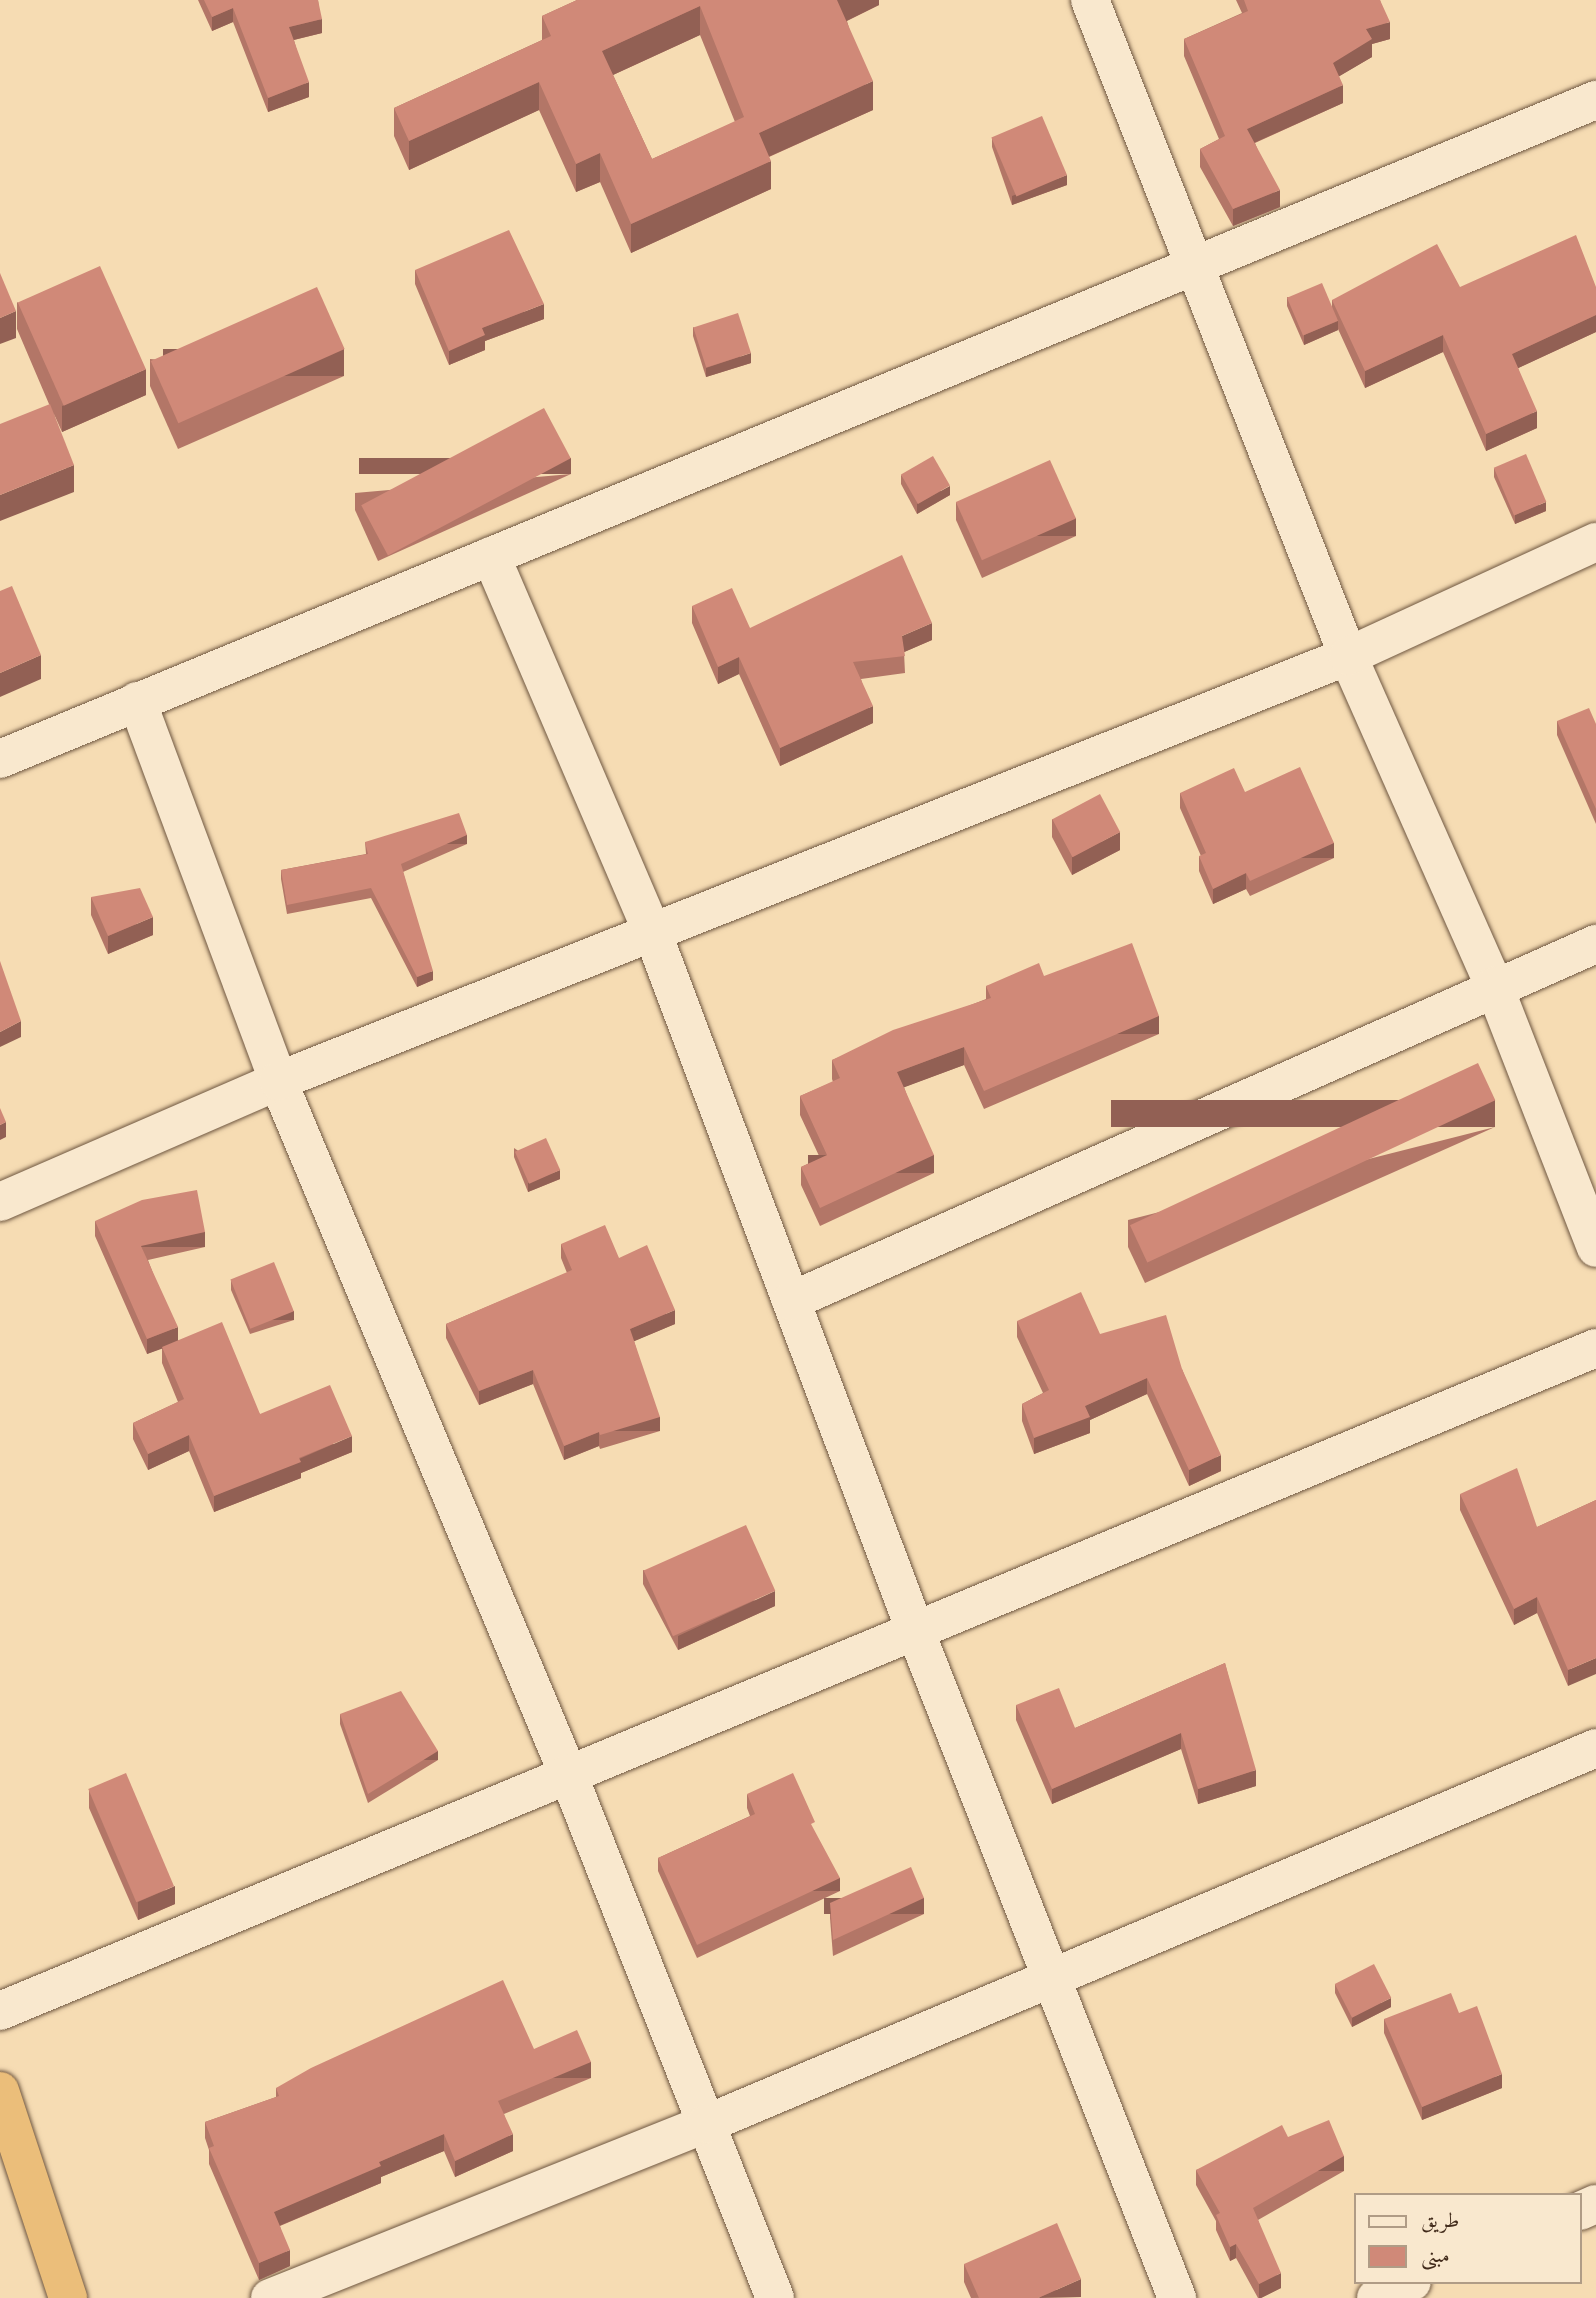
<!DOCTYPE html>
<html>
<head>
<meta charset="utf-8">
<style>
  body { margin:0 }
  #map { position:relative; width:1596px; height:2298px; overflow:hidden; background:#f6dcb3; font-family:"Old Standard TT",Amiri,serif }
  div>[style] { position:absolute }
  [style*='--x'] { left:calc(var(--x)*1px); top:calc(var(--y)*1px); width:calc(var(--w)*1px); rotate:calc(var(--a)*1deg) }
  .roads { filter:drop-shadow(0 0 2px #6f5741) drop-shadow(0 0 2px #6f5741) }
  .street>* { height:38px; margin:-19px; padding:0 19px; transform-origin:19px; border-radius:19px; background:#f9e8ce }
  .highway>* { height:38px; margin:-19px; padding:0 19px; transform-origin:19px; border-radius:19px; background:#ebbe7a }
  .wall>* { inset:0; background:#b37667 }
  .shaded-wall>* { inset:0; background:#926054; transform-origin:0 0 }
  .building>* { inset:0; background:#d08978; transform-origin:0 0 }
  span { translate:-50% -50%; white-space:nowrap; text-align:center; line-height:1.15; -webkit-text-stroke:5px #f9e8ce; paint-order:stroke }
  .legend { position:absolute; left:1354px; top:2193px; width:228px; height:91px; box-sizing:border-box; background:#f9e8ce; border:2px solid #b09c86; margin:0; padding:9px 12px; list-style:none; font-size:21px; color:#422b1b }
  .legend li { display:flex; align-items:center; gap:14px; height:35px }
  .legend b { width:35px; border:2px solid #b09c86 }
</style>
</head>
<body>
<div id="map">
  <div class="roads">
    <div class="street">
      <i style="--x:1090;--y:0;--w:705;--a:68.53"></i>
      <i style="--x:1348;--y:656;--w:361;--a:66.1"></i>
      <i style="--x:1494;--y:986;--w:281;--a:68.7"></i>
      <i style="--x:491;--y:556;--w:411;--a:66.8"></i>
      <i style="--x:653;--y:934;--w:744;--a:69.37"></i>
      <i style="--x:915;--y:1630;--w:718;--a:68.58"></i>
      <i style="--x:137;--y:701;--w:405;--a:69.6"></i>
      <i style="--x:278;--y:1081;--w:751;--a:67.29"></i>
      <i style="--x:568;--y:1774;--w:563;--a:68.44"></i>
      <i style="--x:0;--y:759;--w:1727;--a:-22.44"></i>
      <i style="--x:0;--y:1202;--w:303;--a:-23.5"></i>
      <i style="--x:278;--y:1081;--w:1151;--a:-21.66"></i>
      <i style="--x:1348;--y:656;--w:273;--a:-24.7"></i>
      <i style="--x:791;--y:1301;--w:881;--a:-23.92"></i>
      <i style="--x:0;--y:2011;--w:1728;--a:-22.56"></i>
      <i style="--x:1580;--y:2211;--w:17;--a:-24"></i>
      <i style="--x:270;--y:2298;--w:469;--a:-21.8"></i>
      <i style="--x:706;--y:2124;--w:966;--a:-22.9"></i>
      <i style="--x:1376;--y:2298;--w:39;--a:-24"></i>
    </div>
    <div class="highway">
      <i style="--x:0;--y:2091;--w:218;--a:71.8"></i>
    </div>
  </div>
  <div class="wall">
    <i style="clip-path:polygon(198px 0,318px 0,322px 33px,294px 40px,309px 97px,268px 112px,233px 22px,212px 31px)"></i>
    <i style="clip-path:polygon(evenodd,577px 0,879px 0,879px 5px,847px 21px,873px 110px,769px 157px,771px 189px,631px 253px,600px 182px,576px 192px,539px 110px,409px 170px,394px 136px,394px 108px,542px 40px,542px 16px,577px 0,700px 35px,735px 122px,652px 159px,613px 75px,700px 35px)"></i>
    <i style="clip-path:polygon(1236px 0,1380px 0,1390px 39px,1372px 44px,1372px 57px,1339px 76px,1343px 103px,1255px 143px,1280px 207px,1233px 226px,1200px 167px,1200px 149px,1219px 139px,1184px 56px,1184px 39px,1242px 13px)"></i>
    <i style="clip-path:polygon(992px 138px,1067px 185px,1012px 205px,992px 147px)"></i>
    <i style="clip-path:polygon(415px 270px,544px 319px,485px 341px,485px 350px,449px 365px,415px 284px)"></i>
    <i style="clip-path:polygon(1460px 287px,1596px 287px,1596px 332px,1518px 368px,1537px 428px,1486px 451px,1443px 352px,1365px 388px,1338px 329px,1338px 330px,1304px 345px,1287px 306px,1287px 297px,1332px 308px,1332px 300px)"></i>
    <i style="clip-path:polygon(17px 302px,146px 395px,62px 432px,54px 414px,74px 492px,49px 404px,17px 329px)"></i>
    <i style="clip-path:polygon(693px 327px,751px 363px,706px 377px,693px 336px)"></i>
    <i style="clip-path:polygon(150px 359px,344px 376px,178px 449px,150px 386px)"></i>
    <i style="clip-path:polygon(1494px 468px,1546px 511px,1515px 524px,1494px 477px)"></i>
    <i style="clip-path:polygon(571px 474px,378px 561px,355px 510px,355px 493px)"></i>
    <i style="clip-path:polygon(901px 475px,950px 495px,917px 514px,901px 484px)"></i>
    <i style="clip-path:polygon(956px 502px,1076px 536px,982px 578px,956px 520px)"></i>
    <i style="clip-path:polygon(692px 606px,750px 628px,932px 640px,904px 652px,905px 673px,861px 679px,873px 723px,780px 766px,739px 674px,718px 684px,692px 623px)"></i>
    <i style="clip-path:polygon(1557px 721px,1596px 724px,1596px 824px,1557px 735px)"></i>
    <i style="clip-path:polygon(1245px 792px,1334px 858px,1250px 896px,1246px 889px,1213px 904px,1199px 871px,1199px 856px,1201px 856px,1180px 808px,1180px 793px)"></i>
    <i style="clip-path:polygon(1052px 819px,1120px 850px,1072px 875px,1052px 837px)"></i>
    <i style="clip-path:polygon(365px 842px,467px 844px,403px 872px,433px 980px,417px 987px,371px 898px,287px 914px,281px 879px,281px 870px,366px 854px)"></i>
    <i style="clip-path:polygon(91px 897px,153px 935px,108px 954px,91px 915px)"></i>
    <i style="clip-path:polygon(1044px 976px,1159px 1034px,984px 1109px,964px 1065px,904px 1087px,934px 1173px,820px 1226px,801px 1185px,801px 1167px,820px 1158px,800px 1115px,800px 1096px,833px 1082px,832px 1079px,832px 1060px,986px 999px,986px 986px)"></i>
    <i style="clip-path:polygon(1495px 1127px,1145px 1283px,1128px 1247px,1128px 1220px)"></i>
    <i style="clip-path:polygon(514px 1148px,560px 1179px,528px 1192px,514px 1157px)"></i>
    <i style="clip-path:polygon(95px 1221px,205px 1247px,148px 1260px,178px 1340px,260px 1414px,352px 1452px,301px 1473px,301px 1478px,214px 1512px,189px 1451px,148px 1470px,133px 1439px,133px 1423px,178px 1402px,162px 1363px,162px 1348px,147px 1354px,95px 1236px)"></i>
    <i style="clip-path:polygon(561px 1244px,619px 1258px,675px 1324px,634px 1341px,660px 1431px,600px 1449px,599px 1446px,564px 1460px,533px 1384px,479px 1405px,446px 1338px,446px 1324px,567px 1273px,561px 1258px)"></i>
    <i style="clip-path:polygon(231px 1280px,294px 1320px,250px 1334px,231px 1290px)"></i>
    <i style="clip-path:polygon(1017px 1321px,1100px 1334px,1182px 1369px,1221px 1471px,1189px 1486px,1147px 1394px,1090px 1420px,1090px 1433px,1034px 1454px,1022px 1421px,1022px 1404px,1043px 1393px,1017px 1337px)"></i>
    <i style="clip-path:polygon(1460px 1494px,1537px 1527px,1596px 1500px,1568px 1686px,1537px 1613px,1514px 1625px,1460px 1510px)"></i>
    <i style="clip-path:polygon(643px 1570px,775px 1606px,678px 1650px,643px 1584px)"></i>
    <i style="clip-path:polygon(1225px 1663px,1256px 1786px,1198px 1804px,1181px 1749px,1052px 1804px,1016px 1720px,1016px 1705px,1075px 1728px)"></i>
    <i style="clip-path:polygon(340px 1714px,438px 1760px,368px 1803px,340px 1724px)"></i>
    <i style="clip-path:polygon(89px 1790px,175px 1904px,138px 1920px,89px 1808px)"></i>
    <i style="clip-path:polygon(747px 1794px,840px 1891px,697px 1958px,658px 1871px,658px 1858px,750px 1816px,747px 1808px)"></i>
    <i style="clip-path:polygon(830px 1903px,924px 1914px,833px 1956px,830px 1918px)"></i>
    <i style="clip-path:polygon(1335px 1984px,1391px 2007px,1352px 2027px,1335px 1993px)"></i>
    <i style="clip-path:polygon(1459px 2013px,1502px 2088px,1422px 2120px,1384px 2033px,1384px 2019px)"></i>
    <i style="clip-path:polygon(534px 2049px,591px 2078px,504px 2114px,513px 2151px,455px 2177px,444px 2151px,381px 2177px,381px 2183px,280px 2226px,290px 2266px,259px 2280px,209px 2164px,209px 2150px,205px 2138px,205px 2122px,276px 2097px,276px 2088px)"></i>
    <i style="clip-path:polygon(1288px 2137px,1344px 2171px,1258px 2220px,1281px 2288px,1261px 2298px,1258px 2298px,1236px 2258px,1230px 2261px,1216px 2230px,1216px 2221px,1196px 2185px,1196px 2170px)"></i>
    <i style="clip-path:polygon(964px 2264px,1081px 2297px,971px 2298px,964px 2282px)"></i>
  </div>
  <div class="shaded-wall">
    <i style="clip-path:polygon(836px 0,879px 0,879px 5px,836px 26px)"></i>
    <i style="clip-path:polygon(700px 6px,700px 35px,602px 80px,602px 51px)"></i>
    <i style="clip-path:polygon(233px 8px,233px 22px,212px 31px,212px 17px)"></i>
    <i style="clip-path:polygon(322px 19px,322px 33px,289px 41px,289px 27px)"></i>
    <i style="clip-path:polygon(1390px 22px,1390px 39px,1372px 44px,1372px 57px,1333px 80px,1333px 63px,1366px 29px)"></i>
    <i style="clip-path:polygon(873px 81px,873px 110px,759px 161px,759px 133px)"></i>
    <i style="clip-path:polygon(309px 82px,309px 97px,268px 112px,268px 98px)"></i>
    <i style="clip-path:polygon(539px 82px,539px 110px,409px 170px,409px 141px)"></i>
    <i style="clip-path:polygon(1343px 85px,1343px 103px,1247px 146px,1247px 129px)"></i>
    <i style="clip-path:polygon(600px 153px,600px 182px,576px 192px,576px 164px)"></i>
    <i style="clip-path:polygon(771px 161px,771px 189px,631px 253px,631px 224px)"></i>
    <i style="clip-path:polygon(1067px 175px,1067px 185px,1012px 205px,1012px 196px)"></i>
    <i style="clip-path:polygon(1280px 190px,1280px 207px,1233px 226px,1233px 209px)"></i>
    <i style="clip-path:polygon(544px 304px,544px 319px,485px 341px,485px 350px,449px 365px,449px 351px,482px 328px)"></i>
    <i style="clip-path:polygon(16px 311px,16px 338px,0 344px,0 318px)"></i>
    <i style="clip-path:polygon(1596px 315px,1596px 332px,1512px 371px,1512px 354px)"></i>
    <i style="clip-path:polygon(1338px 321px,1338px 330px,1304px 345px,1304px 335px)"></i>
    <i style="clip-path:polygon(1443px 335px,1443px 352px,1365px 388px,1365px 371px)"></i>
    <i style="left:344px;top:349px;width:27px;height:181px;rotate:90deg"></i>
    <i style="clip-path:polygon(751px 353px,751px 363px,706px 377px,706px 368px)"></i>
    <i style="clip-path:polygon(146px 369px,146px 395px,62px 432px,62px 406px)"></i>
    <i style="clip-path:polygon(1537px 411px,1537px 428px,1486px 451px,1486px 434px)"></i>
    <i style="left:571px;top:458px;width:16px;height:212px;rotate:90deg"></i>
    <i style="clip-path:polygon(74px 465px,74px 492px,0 521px,0 495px)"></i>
    <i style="clip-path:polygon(950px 486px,950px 495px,917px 514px,917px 504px)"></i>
    <i style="clip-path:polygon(1546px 502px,1546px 511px,1515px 524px,1515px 515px)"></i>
    <i style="left:1076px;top:518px;width:18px;height:103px;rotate:90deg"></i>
    <i style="clip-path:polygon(932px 623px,932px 640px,902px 653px,902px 636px)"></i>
    <i style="clip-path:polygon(41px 655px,41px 679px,0 697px,0 673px)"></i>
    <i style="clip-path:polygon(739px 657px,739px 674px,718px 684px,718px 667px)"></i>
    <i style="clip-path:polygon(873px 706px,873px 723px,780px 766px,780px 748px)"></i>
    <i style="clip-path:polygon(1120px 832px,1120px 850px,1072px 875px,1072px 857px)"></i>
    <i style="left:467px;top:835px;width:9px;height:72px;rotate:90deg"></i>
    <i style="left:1334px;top:843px;width:15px;height:92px;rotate:90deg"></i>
    <i style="clip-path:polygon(1246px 873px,1246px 889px,1213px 904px,1213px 889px)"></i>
    <i style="clip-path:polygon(153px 917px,153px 935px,108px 954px,108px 936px)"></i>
    <i style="clip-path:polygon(433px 971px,433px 980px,417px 987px,417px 977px)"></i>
    <i style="left:1159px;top:1016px;width:18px;height:190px;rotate:90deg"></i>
    <i style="clip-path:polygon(21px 1021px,21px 1037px,0 1047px,0 1032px)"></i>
    <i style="clip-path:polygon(964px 1047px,964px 1065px,897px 1090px,897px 1072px)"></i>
    <i style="left:1495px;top:1100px;width:27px;height:384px;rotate:90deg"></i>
    <i style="clip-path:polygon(6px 1122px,6px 1137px,0 1140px,0 1125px)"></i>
    <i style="left:934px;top:1155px;width:18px;height:126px;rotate:90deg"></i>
    <i style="clip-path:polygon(560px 1170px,560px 1179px,528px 1192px,528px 1183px)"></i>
    <i style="left:205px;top:1232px;width:15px;height:66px;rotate:90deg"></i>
    <i style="clip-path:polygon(675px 1310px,675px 1324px,630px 1343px,630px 1329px)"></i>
    <i style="left:294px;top:1311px;width:9px;height:46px;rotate:90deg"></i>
    <i style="clip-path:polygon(178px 1327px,178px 1343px,147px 1354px,147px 1339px)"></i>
    <i style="clip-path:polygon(533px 1370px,533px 1384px,479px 1405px,479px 1391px)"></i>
    <i style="clip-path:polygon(1147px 1378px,1147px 1394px,1090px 1420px,1090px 1433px,1034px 1454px,1034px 1438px,1085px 1406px)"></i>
    <i style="left:660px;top:1417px;width:14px;height:63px;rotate:90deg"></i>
    <i style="clip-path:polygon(599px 1432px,599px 1446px,564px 1460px,564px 1446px)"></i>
    <i style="clip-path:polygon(189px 1435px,189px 1451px,148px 1470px,148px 1454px)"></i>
    <i style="clip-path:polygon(352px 1436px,352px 1452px,301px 1473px,301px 1478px,214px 1512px,214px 1496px)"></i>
    <i style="clip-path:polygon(1221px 1455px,1221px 1471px,1189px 1486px,1189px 1470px)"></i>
    <i style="clip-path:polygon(775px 1591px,775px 1606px,678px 1650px,678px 1636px)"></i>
    <i style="clip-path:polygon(1537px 1597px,1537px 1613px,1514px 1625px,1514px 1609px)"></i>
    <i style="clip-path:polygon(1596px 1658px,1596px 1674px,1568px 1686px,1568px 1670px)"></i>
    <i style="clip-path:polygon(1181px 1733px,1181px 1749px,1052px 1804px,1052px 1789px)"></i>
    <i style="left:438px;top:1751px;width:9px;height:82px;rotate:90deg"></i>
    <i style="clip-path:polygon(1256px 1770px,1256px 1786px,1198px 1804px,1198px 1789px)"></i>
    <i style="left:840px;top:1878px;width:13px;height:158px;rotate:90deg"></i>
    <i style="clip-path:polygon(175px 1886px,175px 1904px,138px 1920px,138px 1902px)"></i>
    <i style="left:924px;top:1898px;width:16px;height:100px;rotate:90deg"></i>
    <i style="clip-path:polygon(1391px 1998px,1391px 2007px,1352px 2027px,1352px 2017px)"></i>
    <i style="left:591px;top:2062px;width:16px;height:101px;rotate:90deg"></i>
    <i style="clip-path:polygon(1502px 2074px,1502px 2088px,1422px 2120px,1422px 2107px)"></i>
    <i style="clip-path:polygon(444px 2134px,444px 2151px,381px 2177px,381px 2183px,274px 2228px,274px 2212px,379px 2162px)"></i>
    <i style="clip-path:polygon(513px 2134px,513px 2151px,455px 2177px,455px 2161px)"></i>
    <i style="left:1344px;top:2156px;width:15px;height:105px;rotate:90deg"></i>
    <i style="clip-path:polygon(1236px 2244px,1236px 2258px,1230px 2261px,1230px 2247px)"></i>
    <i style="clip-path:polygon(290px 2250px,290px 2266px,259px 2280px,259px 2263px)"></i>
    <i style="clip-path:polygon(1281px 2273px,1281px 2288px,1261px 2298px,1259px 2298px,1259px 2284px)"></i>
    <i style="clip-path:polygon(1081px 2279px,1081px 2297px,1038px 2298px)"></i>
  </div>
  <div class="building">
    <i style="clip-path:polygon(204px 0,318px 0,322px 19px,289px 27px,309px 82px,268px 98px,233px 8px,212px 17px)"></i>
    <i style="clip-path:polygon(evenodd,577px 0,837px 0,873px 81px,759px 133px,771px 161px,631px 224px,600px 153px,576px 164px,539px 82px,409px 141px,394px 108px,551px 36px,542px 16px,577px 0,700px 6px,744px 117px,652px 159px,602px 51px,700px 6px)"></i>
    <i style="clip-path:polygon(1244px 0,1380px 0,1390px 22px,1366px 29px,1372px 39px,1333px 63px,1343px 85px,1247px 129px,1280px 190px,1233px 209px,1200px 149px,1225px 136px,1184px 39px,1248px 11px)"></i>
    <i style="left:1042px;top:116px;width:64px;height:55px;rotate:67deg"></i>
    <i style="clip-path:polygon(509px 230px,544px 304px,482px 328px,485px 335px,449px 351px,415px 270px)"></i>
    <i style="clip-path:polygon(1576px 235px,1596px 287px,1596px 315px,1512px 354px,1537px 411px,1486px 434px,1443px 335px,1365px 371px,1332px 300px,1437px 244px,1460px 287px)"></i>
    <i style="left:100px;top:266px;width:113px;height:90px;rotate:66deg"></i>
    <i style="clip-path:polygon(0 273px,16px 311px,0 318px)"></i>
    <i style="left:1322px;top:283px;width:41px;height:38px;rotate:67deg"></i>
    <i style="left:317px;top:287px;width:68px;height:182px;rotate:66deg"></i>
    <i style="left:738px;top:313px;width:42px;height:47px;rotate:72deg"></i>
    <i style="clip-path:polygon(50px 404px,74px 465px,0 495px,0 424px)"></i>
    <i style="left:544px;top:408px;width:57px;height:207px;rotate:62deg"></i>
    <i style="left:1526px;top:454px;width:52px;height:35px;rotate:67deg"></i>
    <i style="left:933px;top:456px;width:34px;height:37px;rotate:60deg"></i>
    <i style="left:1050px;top:460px;width:64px;height:103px;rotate:66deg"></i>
    <i style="clip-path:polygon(902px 555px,932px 623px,902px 636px,905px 656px,853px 662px,873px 706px,780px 748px,739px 657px,718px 667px,692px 606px,732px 588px,750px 628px)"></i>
    <i style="clip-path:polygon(12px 586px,41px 655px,0 673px,0 591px)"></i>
    <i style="clip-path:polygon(1589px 708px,1596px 724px,1596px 809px,1557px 721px)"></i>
    <i style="clip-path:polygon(1300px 767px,1334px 843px,1250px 881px,1246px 873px,1213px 889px,1199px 856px,1206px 853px,1180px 793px,1234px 768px,1245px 792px)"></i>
    <i style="left:1100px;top:794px;width:43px;height:54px;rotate:62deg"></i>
    <i style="clip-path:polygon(459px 813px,467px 835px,401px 864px,433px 971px,417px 977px,371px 888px,287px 905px,281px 870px,368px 854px,365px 842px)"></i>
    <i style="clip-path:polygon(140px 888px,153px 917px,108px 936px,91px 897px)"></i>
    <i style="clip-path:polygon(1132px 943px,1159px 1016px,984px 1091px,964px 1047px,897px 1072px,934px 1155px,820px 1208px,801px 1167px,827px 1155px,800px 1096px,840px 1078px,832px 1060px,893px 1030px,991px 998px,986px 986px,1039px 963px,1044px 976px)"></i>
    <i style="clip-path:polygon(0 961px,21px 1021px,0 1032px)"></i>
    <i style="left:1478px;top:1063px;width:41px;height:384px;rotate:65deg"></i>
    <i style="clip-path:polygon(0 1108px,6px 1122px,0 1125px)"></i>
    <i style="left:546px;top:1138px;width:35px;height:34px;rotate:66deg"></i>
    <i style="clip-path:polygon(197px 1190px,205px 1232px,141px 1246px,178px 1327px,147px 1339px,95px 1221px,142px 1200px)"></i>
    <i style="clip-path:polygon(605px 1225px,619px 1258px,647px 1245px,675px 1310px,630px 1329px,660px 1417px,600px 1435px,599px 1432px,564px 1446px,533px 1370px,479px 1391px,446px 1324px,572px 1270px,561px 1244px)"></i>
    <i style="left:274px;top:1262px;width:53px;height:47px;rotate:68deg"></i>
    <i style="clip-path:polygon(1081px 1292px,1100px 1334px,1166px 1315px,1182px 1369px,1221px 1455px,1189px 1470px,1147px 1378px,1085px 1406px,1090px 1417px,1034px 1438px,1022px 1404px,1049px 1390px,1017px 1321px)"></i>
    <i style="clip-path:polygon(222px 1322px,260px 1414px,330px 1385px,352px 1436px,299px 1458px,301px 1462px,214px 1496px,189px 1435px,148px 1454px,133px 1423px,184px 1399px,162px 1347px)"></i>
    <i style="clip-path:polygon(1517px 1468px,1537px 1527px,1596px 1500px,1596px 1658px,1568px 1670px,1537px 1597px,1514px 1609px,1460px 1494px)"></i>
    <i style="left:746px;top:1525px;width:72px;height:112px;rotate:66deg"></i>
    <i style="clip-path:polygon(1225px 1663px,1256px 1770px,1198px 1789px,1181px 1733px,1052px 1789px,1016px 1705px,1059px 1688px,1075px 1728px)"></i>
    <i style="clip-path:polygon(401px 1691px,438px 1751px,368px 1794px,340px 1714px)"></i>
    <i style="left:126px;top:1773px;width:123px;height:41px;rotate:67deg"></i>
    <i style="clip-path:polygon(793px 1773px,815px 1822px,811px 1824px,840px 1878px,697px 1945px,658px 1858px,755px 1814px,747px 1794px)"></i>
    <i style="clip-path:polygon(911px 1867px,924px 1898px,833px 1940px,830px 1903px)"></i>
    <i style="left:1374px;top:1964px;width:38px;height:44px;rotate:63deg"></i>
    <i style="clip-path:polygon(503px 1980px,534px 2049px,577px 2030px,591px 2062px,498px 2101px,513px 2134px,455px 2161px,444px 2134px,379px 2162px,381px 2166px,274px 2212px,290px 2250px,259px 2263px,209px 2148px,214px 2146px,205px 2122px,279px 2096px,276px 2088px,311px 2068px)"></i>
    <i style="clip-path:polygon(1451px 1993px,1459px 2013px,1477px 2006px,1502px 2074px,1422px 2107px,1384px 2019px)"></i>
    <i style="clip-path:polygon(1329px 2120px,1344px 2156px,1253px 2208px,1281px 2273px,1259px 2284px,1236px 2244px,1230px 2247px,1216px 2215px,1220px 2213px,1196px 2170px,1282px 2125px,1288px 2137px)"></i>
    <i style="clip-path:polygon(1057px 2223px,1081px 2279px,1038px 2298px,979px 2298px,964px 2264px)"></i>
  </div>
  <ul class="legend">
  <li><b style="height:9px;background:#f9e8ce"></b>طريق</li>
  <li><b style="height:19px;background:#d08978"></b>مبنى</li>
  </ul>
</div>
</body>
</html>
